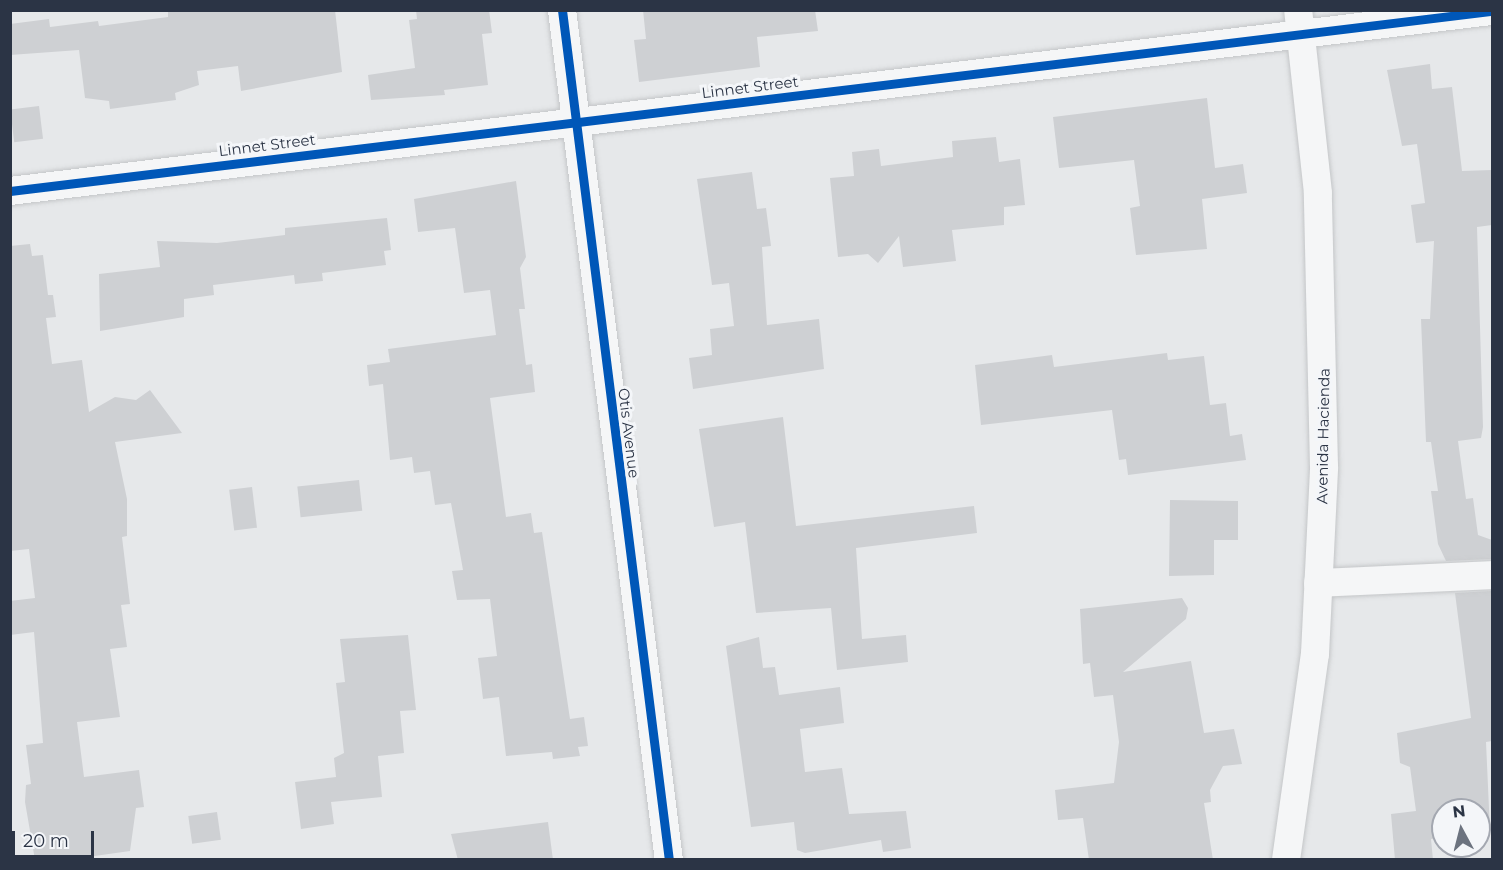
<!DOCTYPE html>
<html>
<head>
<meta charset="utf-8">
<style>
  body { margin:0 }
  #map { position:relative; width:1503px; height:870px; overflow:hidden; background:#e6e8ea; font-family:Montserrat,sans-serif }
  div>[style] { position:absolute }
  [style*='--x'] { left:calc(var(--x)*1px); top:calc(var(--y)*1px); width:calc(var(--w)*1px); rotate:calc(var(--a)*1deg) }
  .building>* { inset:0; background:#ced0d3; transform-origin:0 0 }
  .roads { filter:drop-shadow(0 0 2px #c4c6c8) drop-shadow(0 0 2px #c4c6c8) }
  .minor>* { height:28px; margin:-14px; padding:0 14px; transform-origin:14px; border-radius:14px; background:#f5f6f7 }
  .cycleway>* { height:9px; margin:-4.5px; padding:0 4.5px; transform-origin:4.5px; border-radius:4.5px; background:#0057b8 }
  span { translate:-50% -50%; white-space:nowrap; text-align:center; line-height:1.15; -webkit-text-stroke:6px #f4f6f9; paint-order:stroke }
  .street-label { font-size:15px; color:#2b3445 }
  .frame { position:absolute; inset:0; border:12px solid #2b3445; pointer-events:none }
  .north { position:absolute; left:1431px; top:798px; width:60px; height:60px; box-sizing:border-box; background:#f4f6f9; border:2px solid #a4a8b1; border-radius:50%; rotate:353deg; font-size:16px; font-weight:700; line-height:24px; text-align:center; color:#2b3445 }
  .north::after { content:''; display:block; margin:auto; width:21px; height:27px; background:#6c737f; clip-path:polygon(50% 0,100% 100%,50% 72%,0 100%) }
  .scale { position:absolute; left:12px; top:831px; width:82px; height:27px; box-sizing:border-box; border:3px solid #2b3445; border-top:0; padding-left:8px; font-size:18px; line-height:21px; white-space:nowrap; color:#2b3445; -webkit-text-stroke:4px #f4f6f9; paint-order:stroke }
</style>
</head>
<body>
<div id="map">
  <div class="building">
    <i style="clip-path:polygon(180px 10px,335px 10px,342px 72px,241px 91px,238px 66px,197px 71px,199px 85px,175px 93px,176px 100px,110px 109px,109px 101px,85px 98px,79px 50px,10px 55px,10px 24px,49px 19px,50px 27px,98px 21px,99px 26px,168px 17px,168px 12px)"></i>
    <i style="clip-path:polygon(416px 10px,489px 10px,492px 33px,482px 34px,488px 85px,444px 90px,445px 95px,371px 100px,368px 75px,415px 68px,409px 20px,417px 19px)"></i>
    <i style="clip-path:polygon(643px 10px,815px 10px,818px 31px,757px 37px,760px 67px,639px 82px,634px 40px,646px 39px)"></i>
    <i style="clip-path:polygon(1430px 64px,1432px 89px,1452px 87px,1462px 171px,1492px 170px,1492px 225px,1477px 227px,1483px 427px,1481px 438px,1458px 441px,1466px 499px,1473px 498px,1478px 535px,1492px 540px,1492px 559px,1446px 561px,1438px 544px,1431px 491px,1438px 491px,1431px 442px,1426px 442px,1421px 319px,1430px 319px,1434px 241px,1416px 243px,1411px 205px,1425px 203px,1417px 144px,1402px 146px,1387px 70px)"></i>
    <i style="clip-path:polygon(1207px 98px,1215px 168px,1243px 164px,1247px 193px,1202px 199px,1207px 249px,1136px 255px,1130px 208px,1140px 206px,1134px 160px,1059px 168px,1053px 117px)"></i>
    <i style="left:39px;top:106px;width:33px;height:29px;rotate:83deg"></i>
    <i style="clip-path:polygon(996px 137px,999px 162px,1020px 159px,1025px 205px,1004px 207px,1004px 225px,952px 230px,956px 261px,903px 267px,899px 236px,878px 263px,868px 254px,838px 257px,830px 178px,854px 176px,852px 152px,879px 149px,881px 166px,953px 157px,952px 141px)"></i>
    <i style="clip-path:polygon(752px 172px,757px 209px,766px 208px,771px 246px,762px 247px,767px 325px,819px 319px,824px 369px,693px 389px,689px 358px,712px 355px,710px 329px,734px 326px,729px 283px,712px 285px,697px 179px)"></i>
    <i style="clip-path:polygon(516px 181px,526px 257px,520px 268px,525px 309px,519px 309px,526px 365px,532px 364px,535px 392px,490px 398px,506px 517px,531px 513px,534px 533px,542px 532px,570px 719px,584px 717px,588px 746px,578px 747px,580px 756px,553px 759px,552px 752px,506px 756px,499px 697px,483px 699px,478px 658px,497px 656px,490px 599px,457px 600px,452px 571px,463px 570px,451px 503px,435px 505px,430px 471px,414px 473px,412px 457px,390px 460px,383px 384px,369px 386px,367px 365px,390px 362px,388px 349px,496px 335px,490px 290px,464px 293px,455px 228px,418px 232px,414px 199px)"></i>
    <i style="clip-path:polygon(387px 218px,391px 250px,384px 251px,386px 265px,322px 273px,323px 281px,295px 284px,294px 275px,213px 285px,214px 295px,184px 299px,184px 317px,100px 331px,99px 274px,160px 267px,157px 241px,217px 243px,285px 235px,285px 228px)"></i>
    <i style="clip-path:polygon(30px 244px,32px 256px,43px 255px,48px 295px,53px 295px,56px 317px,46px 318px,52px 364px,82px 360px,89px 412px,115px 397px,136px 400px,150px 390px,182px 433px,115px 442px,127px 499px,127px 536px,122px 537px,130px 604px,121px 605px,127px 647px,110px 649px,120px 717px,77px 722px,84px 777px,139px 770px,144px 807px,136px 808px,130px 851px,66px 860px,35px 860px,25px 802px,26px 785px,31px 784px,26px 745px,43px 743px,34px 632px,10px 635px,10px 601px,35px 598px,29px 549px,10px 551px,10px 246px)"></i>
    <i style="clip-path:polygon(1167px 353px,1168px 360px,1204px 356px,1210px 405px,1226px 403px,1230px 436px,1242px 434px,1246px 460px,1128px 475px,1126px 459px,1119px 460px,1112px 410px,981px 425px,975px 365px,1052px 355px,1054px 367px)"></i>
    <i style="clip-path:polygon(783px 417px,796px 526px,974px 506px,977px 533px,856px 548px,862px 639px,906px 635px,908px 662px,837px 670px,831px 608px,756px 613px,745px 522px,714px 527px,699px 429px)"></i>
    <i style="left:359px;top:480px;width:31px;height:62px;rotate:84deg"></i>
    <i style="left:252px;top:487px;width:41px;height:23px;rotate:83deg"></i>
    <i style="clip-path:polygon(1170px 500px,1238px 501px,1238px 540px,1214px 540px,1214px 575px,1169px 576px)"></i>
    <i style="clip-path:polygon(1492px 591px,1492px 741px,1486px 742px,1490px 831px,1479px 832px,1479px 810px,1443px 810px,1443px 837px,1431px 839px,1433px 860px,1395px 860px,1391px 814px,1416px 811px,1410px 767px,1400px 763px,1397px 733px,1471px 718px,1455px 593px)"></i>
    <i style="clip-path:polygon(1182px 598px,1188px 608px,1186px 619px,1123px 672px,1191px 661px,1204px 733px,1234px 729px,1242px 764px,1223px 766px,1210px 790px,1211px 802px,1204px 803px,1213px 860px,1089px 860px,1083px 818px,1058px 820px,1055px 790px,1114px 783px,1119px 742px,1113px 695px,1094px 697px,1090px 663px,1083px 664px,1080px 609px)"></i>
    <i style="clip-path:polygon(408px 635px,416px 710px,400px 711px,404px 753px,378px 756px,382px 797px,331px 802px,334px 824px,301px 829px,295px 782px,336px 777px,334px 758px,344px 753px,336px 683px,345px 682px,340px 639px)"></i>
    <i style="clip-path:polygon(759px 637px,763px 668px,775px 667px,779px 695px,840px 687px,844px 723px,800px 729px,805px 772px,842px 768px,849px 814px,906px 811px,911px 848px,883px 852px,881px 840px,805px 853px,797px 850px,794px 822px,751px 827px,726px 646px)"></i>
    <i style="left:217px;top:812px;width:28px;height:29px;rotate:82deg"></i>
    <i style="clip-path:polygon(548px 822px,553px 860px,458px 860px,451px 834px)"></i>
  </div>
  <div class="roads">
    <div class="minor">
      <i style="--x:562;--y:10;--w:857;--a:82.83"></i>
      <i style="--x:10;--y:191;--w:1493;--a:-6.93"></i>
      <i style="--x:1318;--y:583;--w:174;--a:-2.6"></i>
      <i style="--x:1286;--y:860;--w:208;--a:-82"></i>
      <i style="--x:1315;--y:654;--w:187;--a:-87.2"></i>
      <i style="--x:1324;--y:467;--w:274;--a:-91.3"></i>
      <i style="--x:1318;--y:193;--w:184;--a:-96.2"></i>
    </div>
  </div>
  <div class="cycleway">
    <i style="--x:562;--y:10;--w:857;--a:82.83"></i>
    <i style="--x:10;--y:191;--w:1493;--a:-6.93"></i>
  </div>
  <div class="street-label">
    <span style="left:750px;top:87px;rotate:-7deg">Linnet Street</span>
    <span style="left:267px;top:145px;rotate:-7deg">Linnet Street</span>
    <span style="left:629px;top:433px;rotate:83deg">Otis Avenue</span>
    <span style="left:1323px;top:436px;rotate:-89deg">Avenida Hacienda</span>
  </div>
  <div class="frame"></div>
  <div class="north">N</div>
  <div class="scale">20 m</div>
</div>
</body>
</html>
